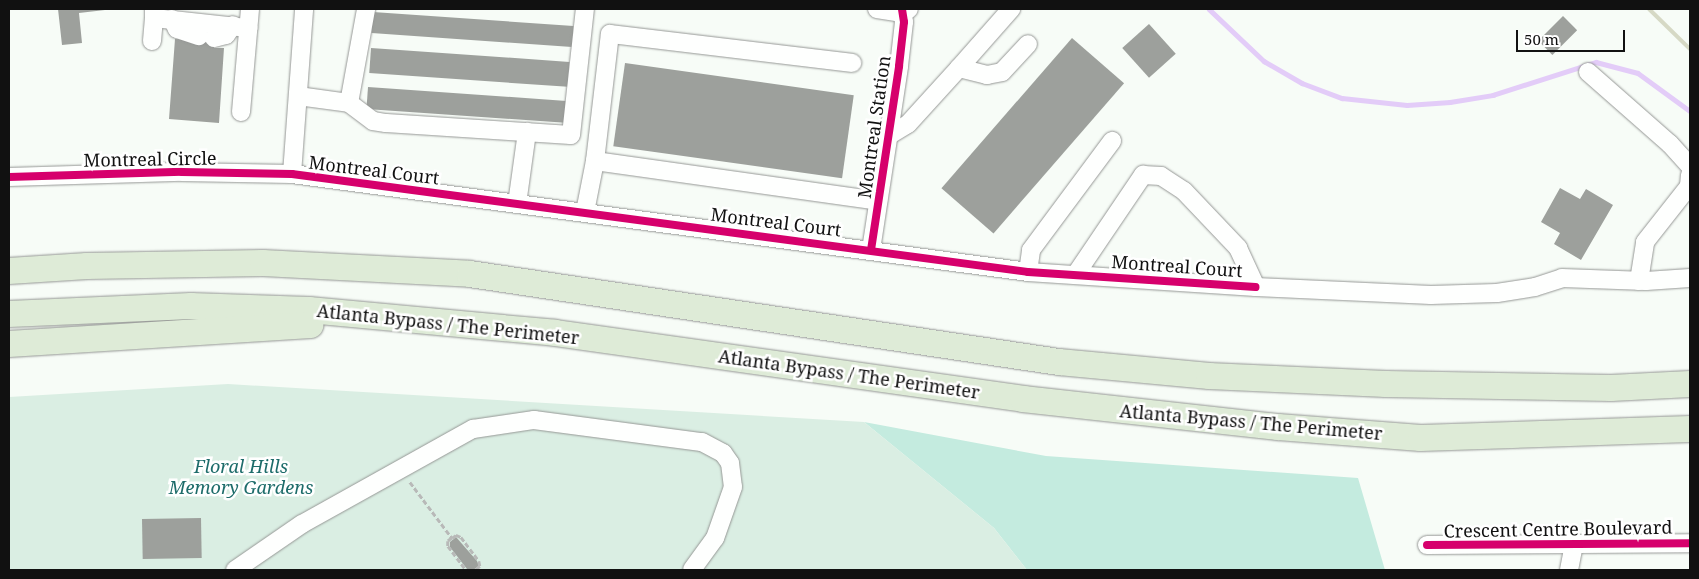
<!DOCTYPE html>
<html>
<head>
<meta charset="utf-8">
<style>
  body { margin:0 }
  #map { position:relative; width:1699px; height:579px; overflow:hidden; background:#f7fcf7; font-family:"Noto Serif",serif }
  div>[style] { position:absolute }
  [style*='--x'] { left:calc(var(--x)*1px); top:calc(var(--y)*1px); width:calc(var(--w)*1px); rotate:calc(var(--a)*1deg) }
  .forest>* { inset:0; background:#c4ebdf }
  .cemetery>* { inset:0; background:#daeee3 }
  .stream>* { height:4.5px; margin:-2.25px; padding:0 2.25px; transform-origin:2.25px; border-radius:2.25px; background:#e3ccf8 }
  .building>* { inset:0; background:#9da09c; transform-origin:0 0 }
  .path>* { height:2.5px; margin-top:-1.25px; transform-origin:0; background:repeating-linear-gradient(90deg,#b8b9b8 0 5px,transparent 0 7.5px) }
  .roads { filter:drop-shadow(0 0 1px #959795) drop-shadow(0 0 1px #959795) }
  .minor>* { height:18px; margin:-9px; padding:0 9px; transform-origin:9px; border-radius:9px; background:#fefffe }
  .highway>* { height:26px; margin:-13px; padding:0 13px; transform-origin:13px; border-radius:13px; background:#deebd7 }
  .rail>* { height:4px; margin:-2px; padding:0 2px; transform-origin:2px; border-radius:2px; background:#d6d9c5 }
  .cycleway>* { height:8px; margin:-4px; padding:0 4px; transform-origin:4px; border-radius:4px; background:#d6006c }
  span { translate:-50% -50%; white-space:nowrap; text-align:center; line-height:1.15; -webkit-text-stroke:5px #fff; paint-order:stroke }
  .street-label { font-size:18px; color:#111 }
  .park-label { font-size:18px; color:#1d6c6a; font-style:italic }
  .frame { position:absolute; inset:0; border:10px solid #111; pointer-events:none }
  .scale { position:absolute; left:1516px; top:30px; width:109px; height:22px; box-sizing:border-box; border:2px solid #111; border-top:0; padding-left:6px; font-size:15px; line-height:18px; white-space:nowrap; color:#111; -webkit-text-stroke:4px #fff; paint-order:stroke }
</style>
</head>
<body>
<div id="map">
  <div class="forest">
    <i style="clip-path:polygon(864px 422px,1046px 456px,1358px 478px,1385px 570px,1027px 570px,994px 528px)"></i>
  </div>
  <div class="cemetery">
    <i style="clip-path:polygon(228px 384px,864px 422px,994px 528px,1027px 570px,9px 570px,9px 397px)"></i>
  </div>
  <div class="stream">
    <i style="--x:1209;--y:9;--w:76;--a:43.4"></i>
    <i style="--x:1264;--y:61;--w:44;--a:30.1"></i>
    <i style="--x:1302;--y:83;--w:43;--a:20.6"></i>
    <i style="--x:1342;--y:98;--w:65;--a:6.1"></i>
    <i style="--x:1407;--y:105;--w:43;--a:-4"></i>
    <i style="--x:1450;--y:102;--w:44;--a:-9.2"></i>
    <i style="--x:1493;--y:95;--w:108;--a:-17.8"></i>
    <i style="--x:1596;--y:62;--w:43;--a:14.7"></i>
    <i style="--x:1638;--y:73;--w:64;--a:36.2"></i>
  </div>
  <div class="building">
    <i style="clip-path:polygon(58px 9px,105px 9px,105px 10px,79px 13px,82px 43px,62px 45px)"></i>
    <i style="left:373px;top:12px;width:201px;height:21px;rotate:4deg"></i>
    <i style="left:1563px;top:16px;width:20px;height:35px;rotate:45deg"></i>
    <i style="left:1149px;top:24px;width:40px;height:36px;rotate:48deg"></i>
    <i style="clip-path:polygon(200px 31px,215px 32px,214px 48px,224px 48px,219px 123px,169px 119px,175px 39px,199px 40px)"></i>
    <i style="left:1072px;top:38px;width:69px;height:199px;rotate:41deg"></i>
    <i style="left:371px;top:48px;width:199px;height:25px;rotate:4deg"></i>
    <i style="left:625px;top:63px;width:231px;height:84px;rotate:8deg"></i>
    <i style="left:368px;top:87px;width:199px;height:22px;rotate:4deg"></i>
    <i style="clip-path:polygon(1560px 188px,1580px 199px,1586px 189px,1613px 205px,1581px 260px,1554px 244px,1560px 233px,1541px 222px)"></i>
    <i style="left:201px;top:518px;width:40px;height:59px;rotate:89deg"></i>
    <i style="clip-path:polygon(456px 537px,477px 561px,479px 566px,473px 570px,467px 569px,450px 547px,450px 542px)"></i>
  </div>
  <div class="path">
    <i style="--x:410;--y:482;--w:70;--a:53.1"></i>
    <i style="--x:452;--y:538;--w:5;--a:143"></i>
    <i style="--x:448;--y:541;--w:5;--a:90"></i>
    <i style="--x:448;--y:546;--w:30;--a:53"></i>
    <i style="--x:452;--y:538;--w:5;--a:-37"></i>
    <i style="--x:456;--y:535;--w:5;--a:22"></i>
    <i style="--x:461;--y:537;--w:30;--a:53"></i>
    <i style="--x:479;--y:561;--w:5;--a:79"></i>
    <i style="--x:480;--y:566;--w:6;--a:135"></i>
  </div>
  <div class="roads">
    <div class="minor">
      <i style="--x:154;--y:9;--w:9;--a:90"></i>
      <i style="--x:154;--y:18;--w:95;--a:6.1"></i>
      <i style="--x:877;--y:9;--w:26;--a:9"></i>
      <i style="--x:903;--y:13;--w:7;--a:-34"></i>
      <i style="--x:172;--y:19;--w:11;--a:63"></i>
      <i style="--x:177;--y:29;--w:23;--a:18"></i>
      <i style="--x:214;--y:38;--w:12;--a:-14"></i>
      <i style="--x:226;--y:35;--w:12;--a:-55"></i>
      <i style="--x:152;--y:41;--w:23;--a:-85"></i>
      <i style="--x:959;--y:68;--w:79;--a:-48.6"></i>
      <i style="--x:1588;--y:72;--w:109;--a:41.3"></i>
      <i style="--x:1670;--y:144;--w:30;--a:48"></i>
      <i style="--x:298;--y:96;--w:51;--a:7.8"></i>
      <i style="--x:349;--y:103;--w:30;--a:37"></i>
      <i style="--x:373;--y:121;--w:13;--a:9"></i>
      <i style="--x:386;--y:123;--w:185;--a:3.7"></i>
      <i style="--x:571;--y:135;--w:127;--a:-83.7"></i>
      <i style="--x:349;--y:103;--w:96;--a:-79.7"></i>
      <i style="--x:241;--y:112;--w:103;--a:-85"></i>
      <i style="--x:888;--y:136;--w:23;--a:-31"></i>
      <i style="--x:908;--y:124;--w:76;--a:-47.7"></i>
      <i style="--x:959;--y:68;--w:29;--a:14"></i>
      <i style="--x:987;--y:75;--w:15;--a:-11"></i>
      <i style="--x:1002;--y:72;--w:38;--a:-47"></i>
      <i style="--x:595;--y:161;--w:128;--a:-83.3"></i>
      <i style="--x:610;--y:34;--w:244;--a:6.8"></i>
      <i style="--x:292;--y:174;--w:165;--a:-85.8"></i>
      <i style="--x:9;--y:177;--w:173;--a:-1.7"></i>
      <i style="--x:182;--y:172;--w:110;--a:1"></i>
      <i style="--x:292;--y:174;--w:742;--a:7.58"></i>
      <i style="--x:1028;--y:272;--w:228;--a:3.8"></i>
      <i style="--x:1256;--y:287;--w:175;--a:2.6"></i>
      <i style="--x:1431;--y:295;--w:66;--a:-1.7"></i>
      <i style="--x:1497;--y:293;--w:38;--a:-9"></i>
      <i style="--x:1535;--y:287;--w:28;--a:-18"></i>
      <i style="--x:1562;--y:278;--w:84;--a:2"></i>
      <i style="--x:1646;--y:281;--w:44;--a:-3.9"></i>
      <i style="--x:517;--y:204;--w:73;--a:-82.1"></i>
      <i style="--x:585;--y:212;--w:52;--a:-78.9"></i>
      <i style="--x:595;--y:161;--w:286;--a:8"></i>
      <i style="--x:871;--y:250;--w:186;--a:-81.3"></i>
      <i style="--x:899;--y:66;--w:44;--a:-83.5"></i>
      <i style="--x:904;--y:22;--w:13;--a:-99"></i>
      <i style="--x:1028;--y:272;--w:22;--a:-82"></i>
      <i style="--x:1031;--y:250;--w:136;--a:-53.4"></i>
      <i style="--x:1076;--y:274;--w:120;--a:-55.9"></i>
      <i style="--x:1143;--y:175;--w:18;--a:3"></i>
      <i style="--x:1161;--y:176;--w:27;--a:33"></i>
      <i style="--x:1184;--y:191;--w:79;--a:46.5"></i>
      <i style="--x:1238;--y:248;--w:43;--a:65.2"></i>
      <i style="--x:1639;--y:281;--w:39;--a:-81"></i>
      <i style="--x:1645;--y:242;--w:71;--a:-51.8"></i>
      <i style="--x:1689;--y:186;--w:11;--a:-85"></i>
      <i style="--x:1427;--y:545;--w:263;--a:-0.4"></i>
      <i style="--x:235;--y:570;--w:81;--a:-34.5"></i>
      <i style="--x:302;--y:524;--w:196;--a:-29.1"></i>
      <i style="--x:473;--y:429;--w:62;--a:-8.4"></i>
      <i style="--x:534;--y:420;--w:169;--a:7.5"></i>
      <i style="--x:702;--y:442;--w:24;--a:28"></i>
      <i style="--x:723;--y:453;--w:12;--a:55"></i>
      <i style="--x:730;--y:463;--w:24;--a:83"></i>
      <i style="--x:733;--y:487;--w:54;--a:109.4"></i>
      <i style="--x:715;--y:538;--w:39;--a:126"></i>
      <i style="--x:1569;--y:570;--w:25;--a:-79"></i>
    </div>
    <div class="highway">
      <i style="--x:9;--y:271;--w:78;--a:-3.7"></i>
      <i style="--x:87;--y:266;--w:176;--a:-1"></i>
      <i style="--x:263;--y:263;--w:207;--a:3"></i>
      <i style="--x:470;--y:274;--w:596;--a:8.5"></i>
      <i style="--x:1059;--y:362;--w:151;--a:5.3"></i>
      <i style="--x:1209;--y:376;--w:177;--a:2.6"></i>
      <i style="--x:1386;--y:384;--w:225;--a:1"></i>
      <i style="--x:1611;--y:388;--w:79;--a:-2.9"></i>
      <i style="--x:9;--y:314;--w:182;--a:-2.5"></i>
      <i style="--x:191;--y:306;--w:118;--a:1.9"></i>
      <i style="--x:309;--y:310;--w:247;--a:5.3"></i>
      <i style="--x:555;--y:333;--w:473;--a:8"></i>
      <i style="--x:1023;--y:399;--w:257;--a:6.3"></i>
      <i style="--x:1278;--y:427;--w:143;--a:4.4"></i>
      <i style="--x:1421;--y:438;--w:269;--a:-1.9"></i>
      <i style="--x:9;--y:344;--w:302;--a:-3.6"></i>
    </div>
  </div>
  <div class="rail">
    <i style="--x:1649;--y:9;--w:57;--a:44.3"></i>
  </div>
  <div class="cycleway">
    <i style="--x:9;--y:177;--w:173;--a:-1.7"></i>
    <i style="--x:182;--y:172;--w:110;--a:1"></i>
    <i style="--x:292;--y:174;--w:742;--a:7.58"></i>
    <i style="--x:1028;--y:272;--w:228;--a:3.8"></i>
    <i style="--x:871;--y:250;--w:186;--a:-81.3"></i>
    <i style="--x:899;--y:66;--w:44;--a:-83.5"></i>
    <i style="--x:904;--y:22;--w:13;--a:-99"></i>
    <i style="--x:1427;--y:545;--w:263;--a:-0.4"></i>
  </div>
  <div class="street-label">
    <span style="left:874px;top:127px;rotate:-82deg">Montreal Station</span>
    <span style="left:150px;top:159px;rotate:-1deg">Montreal Circle</span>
    <span style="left:374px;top:170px;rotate:7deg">Montreal Court</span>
    <span style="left:776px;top:222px;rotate:7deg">Montreal Court</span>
    <span style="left:1177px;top:266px;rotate:4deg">Montreal Court</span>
    <span style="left:448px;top:324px;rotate:6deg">Atlanta Bypass / The Perimeter</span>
    <span style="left:849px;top:374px;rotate:8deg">Atlanta Bypass / The Perimeter</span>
    <span style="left:1251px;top:422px;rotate:5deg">Atlanta Bypass / The Perimeter</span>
    <span style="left:1558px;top:529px;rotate:-1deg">Crescent Centre Boulevard</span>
  </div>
  <div class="park-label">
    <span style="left:241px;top:477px">Floral Hills<br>Memory Gardens</span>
  </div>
  <div class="frame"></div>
  <div class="scale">50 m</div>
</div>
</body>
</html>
